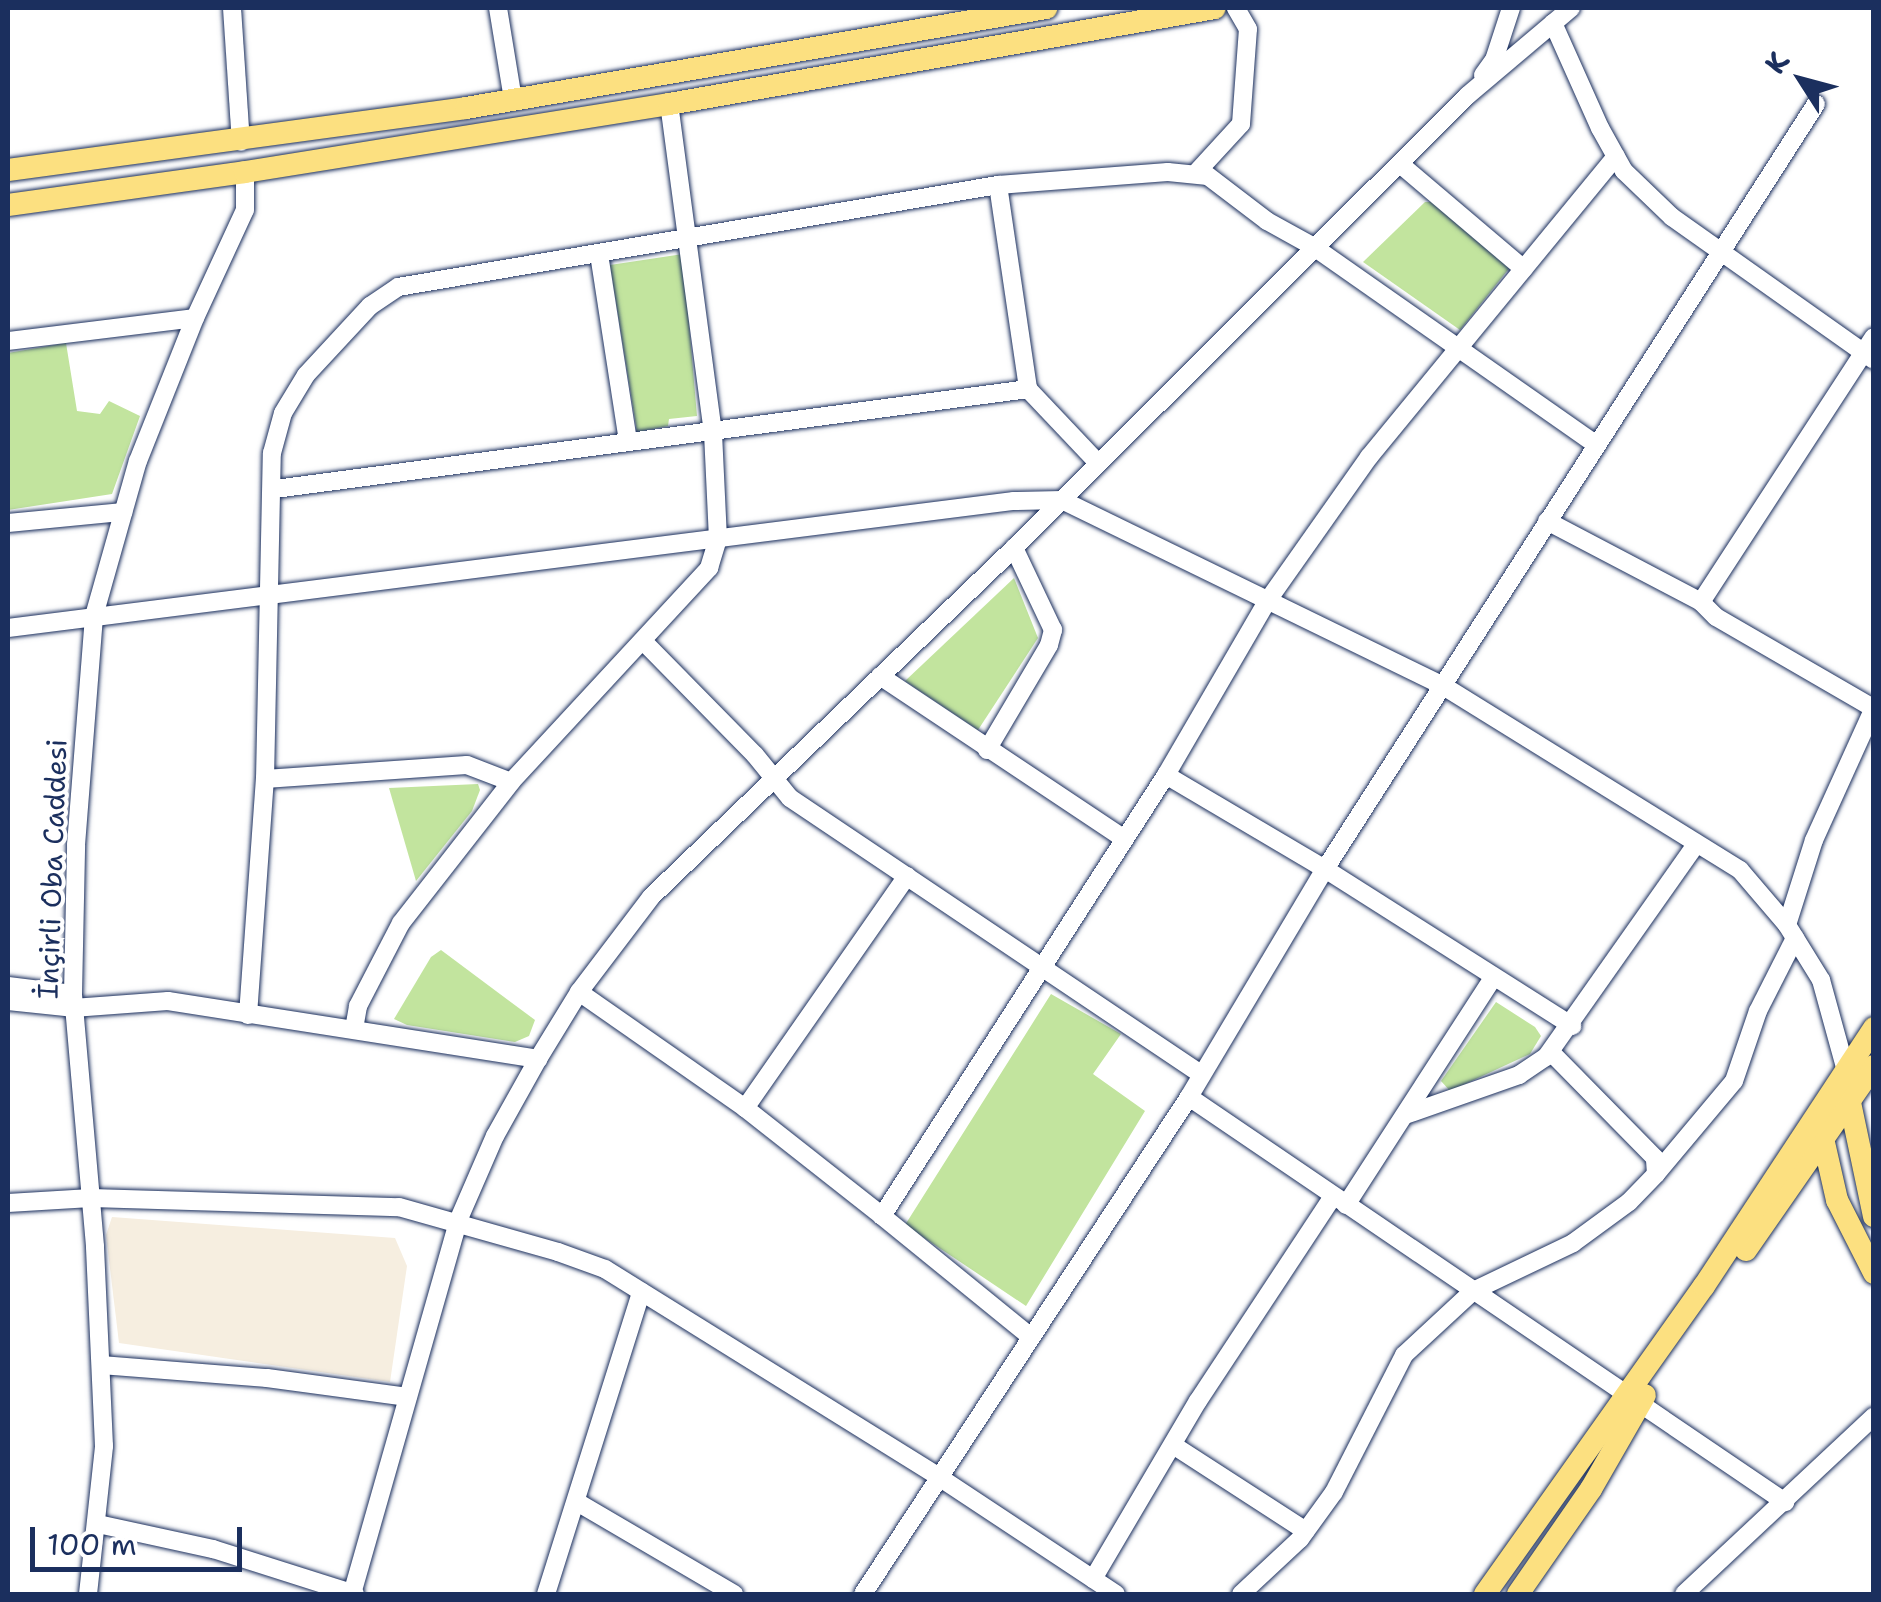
<!DOCTYPE html>
<html>
<head>
<meta charset="utf-8">
<style>
  body { margin:0 }
  #map { position:relative; width:1881px; height:1602px; overflow:hidden; background:#fff; font-family:"Shantell Sans",sans-serif }
  div>[style] { position:absolute }
  [style*='--x'] { left:calc(var(--x)*1px); top:calc(var(--y)*1px); width:calc(var(--w)*1px); rotate:calc(var(--a)*1deg) }
  .built>* { inset:0; background:#f6eee0 }
  .green>* { inset:0; background:#c2e49e }
  .roads { filter:drop-shadow(0 0 2px #1b2f5e) drop-shadow(0 0 2px #1b2f5e) }
  .minor>* { height:18px; margin:-9px; padding:0 9px; transform-origin:9px; border-radius:9px; background:#fff }
  .major>* { height:22px; margin:-11px; padding:0 11px; transform-origin:11px; border-radius:11px; background:#fce080 }
  span { translate:-50% -50%; white-space:nowrap; text-align:center; line-height:1.15; -webkit-text-stroke:8px #fff; paint-order:stroke }
  .street-label { font-size:28px; color:#1b2f5e }
  .frame { position:absolute; inset:0; border:10px solid #1b2f5e; pointer-events:none }
  .north { position:absolute; left:1751px; top:30px; width:100px; height:100px; -webkit-text-stroke:8px #fff; paint-order:stroke; rotate:306deg; font-size:28px; font-weight:700; line-height:40px; text-align:center; color:#1b2f5e }
  .north::after { content:''; display:block; margin:auto; width:35px; height:45px; background:#1b2f5e; clip-path:polygon(50% 0,100% 100%,50% 72%,0 100%) }
  .scale { position:absolute; left:30px; top:1527px; width:212px; height:45px; box-sizing:border-box; border:5px solid #1b2f5e; border-top:0; padding-left:12px; font-size:30px; line-height:35px; white-space:nowrap; color:#1b2f5e; -webkit-text-stroke:8px #fff; paint-order:stroke }
</style>
</head>
<body>
<div id="map">
  <div class="built">
    <i style="clip-path:polygon(112px 1217px,395px 1238px,407px 1266px,390px 1382px,119px 1343px,106px 1235px)"></i>
  </div>
  <div class="green">
    <i style="clip-path:polygon(1425px 202px,1432px 202px,1511px 266px,1460px 330px,1363px 262px)"></i>
    <i style="clip-path:polygon(683px 254px,697px 416px,669px 419px,668px 426px,637px 432px,610px 265px)"></i>
    <i style="clip-path:polygon(66px 343px,77px 411px,100px 414px,109px 401px,140px 416px,112px 494px,8px 510px,8px 353px)"></i>
    <i style="clip-path:polygon(1014px 578px,1038px 638px,978px 730px,905px 681px)"></i>
    <i style="clip-path:polygon(478px 784px,480px 790px,472px 811px,416px 881px,389px 788px)"></i>
    <i style="clip-path:polygon(441px 950px,535px 1020px,529px 1036px,515px 1042px,407px 1025px,394px 1019px,431px 957px)"></i>
    <i style="clip-path:polygon(1051px 994px,1121px 1034px,1093px 1074px,1145px 1111px,1026px 1306px,905px 1225px)"></i>
    <i style="clip-path:polygon(1496px 1002px,1535px 1027px,1541px 1036px,1530px 1054px,1450px 1091px,1441px 1081px)"></i>
  </div>
  <div class="roads">
    <div class="minor">
      <i style="--x:232;--y:8;--w:134;--a:86.2"></i>
      <i style="--x:498;--y:8;--w:93;--a:80.7"></i>
      <i style="--x:1553;--y:23;--w:115;--a:65.9"></i>
      <i style="--x:1600;--y:128;--w:49;--a:60.8"></i>
      <i style="--x:1624;--y:171;--w:66;--a:43.8"></i>
      <i style="--x:1672;--y:217;--w:247;--a:35.3"></i>
      <i style="--x:1483;--y:75;--w:19;--a:-54"></i>
      <i style="--x:1494;--y:60;--w:55;--a:-71.9"></i>
      <i style="--x:1400;--y:164;--w:162;--a:40.3"></i>
      <i style="--x:1195;--y:174;--w:68;--a:-47.4"></i>
      <i style="--x:1241;--y:124;--w:95;--a:-85.8"></i>
      <i style="--x:1248;--y:29;--w:24;--a:-120"></i>
      <i style="--x:998;--y:185;--w:206;--a:81.6"></i>
      <i style="--x:1028;--y:389;--w:102;--a:46.6"></i>
      <i style="--x:599;--y:254;--w:190;--a:81.2"></i>
      <i style="--x:8;--y:341;--w:188;--a:-7"></i>
      <i style="--x:275;--y:489;--w:760;--a:-7.56"></i>
      <i style="--x:1547;--y:521;--w:174;--a:27.7"></i>
      <i style="--x:1701;--y:602;--w:21;--a:45"></i>
      <i style="--x:1716;--y:617;--w:181;--a:30.1"></i>
      <i style="--x:8;--y:523;--w:116;--a:-5.5"></i>
      <i style="--x:1701;--y:602;--w:316;--a:-56.9"></i>
      <i style="--x:8;--y:628;--w:1014;--a:-7.2"></i>
      <i style="--x:1014;--y:501;--w:48;--a:-1.2"></i>
      <i style="--x:1062;--y:500;--w:426;--a:26"></i>
      <i style="--x:1445;--y:687;--w:347;--a:31.8"></i>
      <i style="--x:1740;--y:870;--w:72;--a:49.5"></i>
      <i style="--x:1787;--y:925;--w:65;--a:58.3"></i>
      <i style="--x:1821;--y:980;--w:94;--a:74.6"></i>
      <i style="--x:644;--y:642;--w:158;--a:45.5"></i>
      <i style="--x:755;--y:755;--w:55;--a:50.9"></i>
      <i style="--x:790;--y:798;--w:494;--a:33.9"></i>
      <i style="--x:880;--y:676;--w:293;--a:33.7"></i>
      <i style="--x:987;--y:750;--w:122;--a:-59.4"></i>
      <i style="--x:1049;--y:645;--w:16;--a:-75"></i>
      <i style="--x:1053;--y:630;--w:91;--a:-115.4"></i>
      <i style="--x:1166;--y:775;--w:185;--a:30.6"></i>
      <i style="--x:1325;--y:869;--w:293;--a:32.4"></i>
      <i style="--x:265;--y:779;--w:202;--a:-4"></i>
      <i style="--x:467;--y:765;--w:47;--a:21.1"></i>
      <i style="--x:907;--y:876;--w:283;--a:124.9"></i>
      <i style="--x:745;--y:1108;--w:174;--a:38.2"></i>
      <i style="--x:882;--y:1216;--w:525;--a:-57.22"></i>
      <i style="--x:1166;--y:775;--w:199;--a:-59.8"></i>
      <i style="--x:1266;--y:603;--w:179;--a:-54.8"></i>
      <i style="--x:1369;--y:457;--w:389;--a:-50.6"></i>
      <i style="--x:1787;--y:925;--w:89;--a:-72.4"></i>
      <i style="--x:1814;--y:840;--w:145;--a:-65.6"></i>
      <i style="--x:8;--y:986;--w:65;--a:7"></i>
      <i style="--x:579;--y:992;--w:203;--a:34.9"></i>
      <i style="--x:8;--y:1001;--w:65;--a:6.1"></i>
      <i style="--x:73;--y:1008;--w:95;--a:-4.2"></i>
      <i style="--x:168;--y:1001;--w:375;--a:8.9"></i>
      <i style="--x:248;--y:1015;--w:237;--a:-85.9"></i>
      <i style="--x:265;--y:779;--w:326;--a:-88.8"></i>
      <i style="--x:272;--y:453;--w:41;--a:-74.6"></i>
      <i style="--x:283;--y:413;--w:44;--a:-58.8"></i>
      <i style="--x:306;--y:375;--w:94;--a:-47.2"></i>
      <i style="--x:370;--y:306;--w:34;--a:-34"></i>
      <i style="--x:398;--y:287;--w:609;--a:-9.65"></i>
      <i style="--x:998;--y:185;--w:170;--a:-4.4"></i>
      <i style="--x:1168;--y:172;--w:40;--a:5.7"></i>
      <i style="--x:1208;--y:176;--w:74;--a:37.3"></i>
      <i style="--x:1267;--y:221;--w:54;--a:29"></i>
      <i style="--x:1314;--y:247;--w:345;--a:35"></i>
      <i style="--x:354;--y:1029;--w:23;--a:-80"></i>
      <i style="--x:358;--y:1006;--w:93;--a:-62.6"></i>
      <i style="--x:401;--y:923;--w:179;--a:-52"></i>
      <i style="--x:511;--y:782;--w:292;--a:-47.2"></i>
      <i style="--x:709;--y:568;--w:30;--a:-73"></i>
      <i style="--x:718;--y:539;--w:106;--a:-92.7"></i>
      <i style="--x:713;--y:433;--w:332;--a:-97.6"></i>
      <i style="--x:1189;--y:1097;--w:721;--a:34.2"></i>
      <i style="--x:1405;--y:1115;--w:121;--a:-19.3"></i>
      <i style="--x:1519;--y:1075;--w:32;--a:-34"></i>
      <i style="--x:1546;--y:1057;--w:261;--a:-54.8"></i>
      <i style="--x:1656;--y:1174;--w:121;--a:-50"></i>
      <i style="--x:1734;--y:1081;--w:74;--a:-71.1"></i>
      <i style="--x:1758;--y:1011;--w:82;--a:-63.1"></i>
      <i style="--x:8;--y:1203;--w:83;--a:-3.4"></i>
      <i style="--x:91;--y:1198;--w:308;--a:1.7"></i>
      <i style="--x:399;--y:1207;--w:165;--a:15.8"></i>
      <i style="--x:558;--y:1252;--w:50;--a:19.9"></i>
      <i style="--x:605;--y:1269;--w:393;--a:31.9"></i>
      <i style="--x:939;--y:1477;--w:212;--a:33.5"></i>
      <i style="--x:1346;--y:1205;--w:270;--a:-57.1"></i>
      <i style="--x:882;--y:1216;--w:192;--a:39.1"></i>
      <i style="--x:101;--y:1365;--w:167;--a:4.5"></i>
      <i style="--x:267;--y:1378;--w:142;--a:7.7"></i>
      <i style="--x:1173;--y:1445;--w:158;--a:32.9"></i>
      <i style="--x:577;--y:1502;--w:182;--a:30.4"></i>
      <i style="--x:98;--y:1524;--w:118;--a:12.3"></i>
      <i style="--x:213;--y:1549;--w:149;--a:17.6"></i>
      <i style="--x:1093;--y:1579;--w:207;--a:-59.5"></i>
      <i style="--x:1198;--y:1401;--w:245;--a:-56.6"></i>
      <i style="--x:88;--y:1594;--w:149;--a:-83.8"></i>
      <i style="--x:104;--y:1446;--w:200;--a:-92.6"></i>
      <i style="--x:95;--y:1246;--w:253;--a:-95"></i>
      <i style="--x:73;--y:994;--w:149;--a:-88.8"></i>
      <i style="--x:76;--y:845;--w:230;--a:-85.5"></i>
      <i style="--x:94;--y:616;--w:161;--a:-74.2"></i>
      <i style="--x:138;--y:461;--w:154;--a:-68.3"></i>
      <i style="--x:195;--y:318;--w:119;--a:-65.2"></i>
      <i style="--x:245;--y:210;--w:38;--a:-90"></i>
      <i style="--x:352;--y:1594;--w:388;--a:-74.1"></i>
      <i style="--x:458;--y:1221;--w:93;--a:-66.5"></i>
      <i style="--x:495;--y:1136;--w:88;--a:-60.8"></i>
      <i style="--x:538;--y:1059;--w:79;--a:-58.5"></i>
      <i style="--x:579;--y:992;--w:119;--a:-52.8"></i>
      <i style="--x:651;--y:897;--w:504;--a:-43.87"></i>
      <i style="--x:1014;--y:548;--w:641;--a:-44.94"></i>
      <i style="--x:1468;--y:95;--w:135;--a:-40.2"></i>
      <i style="--x:546;--y:1594;--w:317;--a:-72.5"></i>
      <i style="--x:863;--y:1594;--w:594;--a:-56.74"></i>
      <i style="--x:1189;--y:1097;--w:265;--a:-59.2"></i>
      <i style="--x:1325;--y:869;--w:909;--a:-57.31"></i>
      <i style="--x:1241;--y:1594;--w:81;--a:-43"></i>
      <i style="--x:1300;--y:1539;--w:58;--a:-54.1"></i>
      <i style="--x:1334;--y:1492;--w:154;--a:-62.9"></i>
      <i style="--x:1404;--y:1355;--w:94;--a:-42.8"></i>
      <i style="--x:1473;--y:1291;--w:111;--a:-25.6"></i>
      <i style="--x:1573;--y:1243;--w:69;--a:-36.2"></i>
      <i style="--x:1629;--y:1202;--w:39;--a:-46"></i>
      <i style="--x:1656;--y:1174;--w:16;--a:-94"></i>
      <i style="--x:1655;--y:1158;--w:148;--a:-134.5"></i>
      <i style="--x:1684;--y:1594;--w:260;--a:-43.1"></i>
    </div>
    <div class="major">
      <i style="--x:8;--y:170;--w:462;--a:-7.7"></i>
      <i style="--x:466;--y:108;--w:589;--a:-9.78"></i>
      <i style="--x:8;--y:205;--w:239;--a:-7.9"></i>
      <i style="--x:245;--y:172;--w:429;--a:-9.1"></i>
      <i style="--x:669;--y:104;--w:554;--a:-9.97"></i>
      <i style="--x:1848;--y:1093;--w:126;--a:78.1"></i>
      <i style="--x:1822;--y:1134;--w:68;--a:77.2"></i>
      <i style="--x:1837;--y:1200;--w:82;--a:63.1"></i>
      <i style="--x:1746;--y:1250;--w:224;--a:-55.2"></i>
      <i style="--x:1485;--y:1594;--w:378;--a:-54.6"></i>
      <i style="--x:1704;--y:1286;--w:309;--a:-56.6"></i>
      <i style="--x:1518;--y:1594;--w:128;--a:-55.2"></i>
      <i style="--x:1591;--y:1489;--w:108;--a:-60.1"></i>
    </div>
  </div>
  <div class="street-label">
    <span style="left:52px;top:869px;rotate:-88deg">İnçirli Oba Caddesi</span>
  </div>
  <div class="frame"></div>
  <div class="north">K</div>
  <div class="scale">100 m</div>
</div>
</body>
</html>
